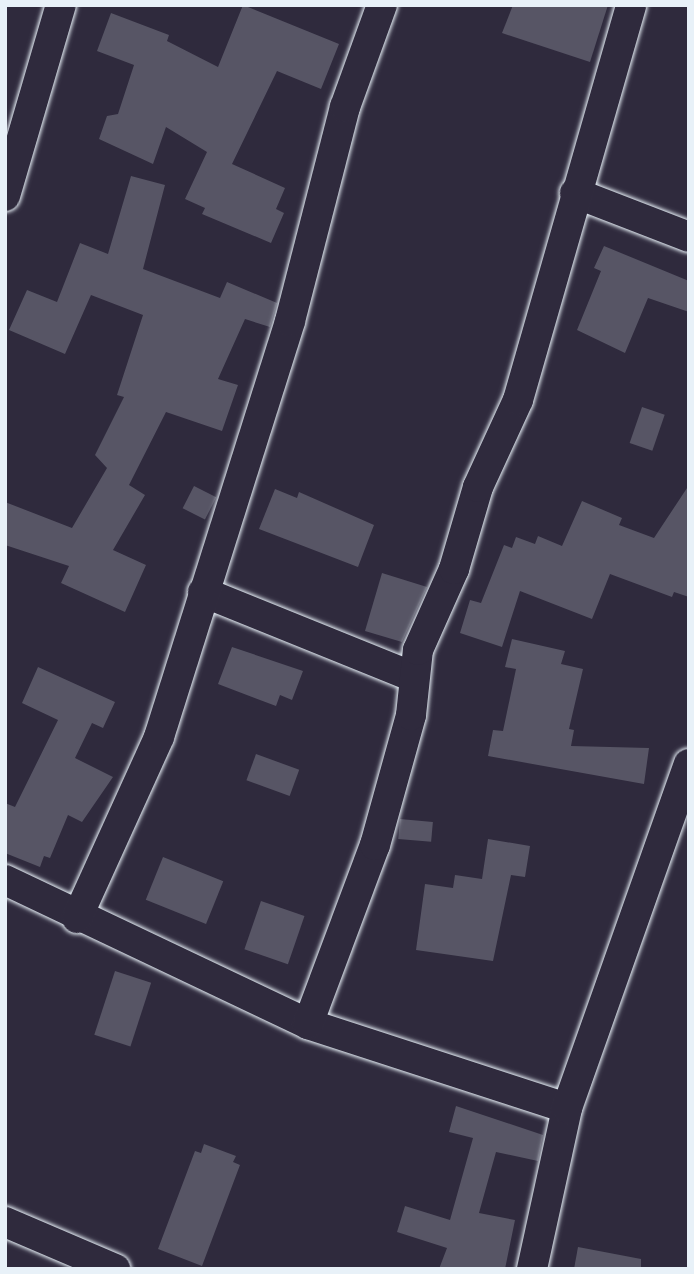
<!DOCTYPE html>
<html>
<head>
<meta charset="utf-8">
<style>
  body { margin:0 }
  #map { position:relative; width:694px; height:1274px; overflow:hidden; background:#2f2a3d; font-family:Pangolin,sans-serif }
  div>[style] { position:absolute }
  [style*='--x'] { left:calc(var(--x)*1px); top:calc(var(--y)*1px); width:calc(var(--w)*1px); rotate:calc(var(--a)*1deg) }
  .building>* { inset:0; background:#575565; transform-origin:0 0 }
  .roads { filter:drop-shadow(0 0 2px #e8f1f8) drop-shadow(0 0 2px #e8f1f8) }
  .minor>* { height:30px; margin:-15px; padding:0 15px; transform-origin:15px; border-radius:15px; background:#2f2a3d }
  span { translate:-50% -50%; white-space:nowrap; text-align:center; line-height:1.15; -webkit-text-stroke:5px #2f2a3d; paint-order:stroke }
  .frame { position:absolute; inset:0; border:7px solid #e8f1f8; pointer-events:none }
</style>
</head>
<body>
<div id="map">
  <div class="building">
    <i style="clip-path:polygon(243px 5px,339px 44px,321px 89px,277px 71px,232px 164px,285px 188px,276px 209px,284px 213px,271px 243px,202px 214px,205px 208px,185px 199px,207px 152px,166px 127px,153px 164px,99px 139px,107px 116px,118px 114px,134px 65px,97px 51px,111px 13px,169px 35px,167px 41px,218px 67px)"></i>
    <i style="clip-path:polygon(513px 5px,608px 5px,590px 62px,502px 33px)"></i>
    <i style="clip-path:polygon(131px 176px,165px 185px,143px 269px,220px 298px,227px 282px,277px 303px,270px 327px,245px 319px,218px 379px,238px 385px,222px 431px,166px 412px,129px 485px,145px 495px,113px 550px,146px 565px,125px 612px,61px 583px,69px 566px,5px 545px,5px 502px,72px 528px,107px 468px,95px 455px,124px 397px,117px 395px,143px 315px,91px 295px,65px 354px,9px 330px,27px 290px,57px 302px,80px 243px,108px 254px)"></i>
    <i style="clip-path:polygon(604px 246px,689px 281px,689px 312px,648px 298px,625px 353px,577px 330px,601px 271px,594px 268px)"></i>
    <i style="left:642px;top:407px;width:24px;height:38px;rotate:19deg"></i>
    <i style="clip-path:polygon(689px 485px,689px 597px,674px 592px,672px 597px,610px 574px,592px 619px,520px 591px,502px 647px,460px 633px,470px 600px,481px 603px,504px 545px,512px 548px,516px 537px,535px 544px,538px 536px,562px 546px,582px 501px,622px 518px,619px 525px,654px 538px)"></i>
    <i style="left:194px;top:486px;width:25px;height:25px;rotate:27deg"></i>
    <i style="clip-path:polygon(275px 489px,297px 498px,299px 492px,374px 525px,358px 567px,259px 529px)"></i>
    <i style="clip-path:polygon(382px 573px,427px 587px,402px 642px,365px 631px)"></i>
    <i style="clip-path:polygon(512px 639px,565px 651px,561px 664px,583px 669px,569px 729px,574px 730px,571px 746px,649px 748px,644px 784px,488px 756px,493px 730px,503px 731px,516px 669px,505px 667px)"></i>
    <i style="clip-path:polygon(232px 647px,303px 671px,292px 700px,280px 695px,276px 706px,218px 684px)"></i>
    <i style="clip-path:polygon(38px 667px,115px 702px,103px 728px,92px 723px,75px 758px,113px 777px,82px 822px,68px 815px,50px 858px,44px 856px,40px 867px,5px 853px,5px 803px,15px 807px,58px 720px,22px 703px)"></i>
    <i style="left:256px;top:754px;width:46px;height:28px;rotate:20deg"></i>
    <i style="left:400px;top:819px;width:33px;height:20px;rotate:5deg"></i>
    <i style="clip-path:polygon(488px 839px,530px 846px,525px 877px,511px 875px,493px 961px,416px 950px,425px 884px,453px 888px,455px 875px,482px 879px)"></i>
    <i style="left:163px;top:857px;width:65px;height:46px;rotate:22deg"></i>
    <i style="left:261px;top:901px;width:46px;height:51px;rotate:19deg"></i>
    <i style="left:115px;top:971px;width:38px;height:67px;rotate:18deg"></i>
    <i style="clip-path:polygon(456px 1106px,543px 1135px,538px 1161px,496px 1152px,479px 1213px,515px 1220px,505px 1269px,439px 1269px,447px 1248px,397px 1232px,405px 1206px,450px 1220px,473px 1138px,449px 1132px)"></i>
    <i style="clip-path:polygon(204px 1144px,236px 1156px,233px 1162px,240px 1165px,202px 1266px,158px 1249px,195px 1151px,201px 1153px)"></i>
    <i style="clip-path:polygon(578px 1247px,641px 1259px,641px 1269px,574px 1269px)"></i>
  </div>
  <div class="roads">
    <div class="minor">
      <i style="--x:575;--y:193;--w:122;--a:21.1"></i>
      <i style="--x:5;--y:196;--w:199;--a:-73.7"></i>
      <i style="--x:203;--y:592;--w:227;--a:22"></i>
      <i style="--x:5;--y:880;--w:335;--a:25.4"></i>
      <i style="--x:308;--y:1024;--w:272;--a:18"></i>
      <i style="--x:77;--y:918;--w:199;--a:-65.6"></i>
      <i style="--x:159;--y:737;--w:436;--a:-72.5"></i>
      <i style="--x:290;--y:321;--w:221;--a:-75.6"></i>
      <i style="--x:345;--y:107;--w:109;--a:-70.1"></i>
      <i style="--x:308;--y:1024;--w:191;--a:-69.5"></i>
      <i style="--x:375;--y:845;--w:135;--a:-74.5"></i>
      <i style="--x:411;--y:715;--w:65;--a:-83.9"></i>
      <i style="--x:418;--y:650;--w:89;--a:-66"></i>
      <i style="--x:454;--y:569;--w:85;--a:-73.7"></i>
      <i style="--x:478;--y:487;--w:96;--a:-65.3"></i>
      <i style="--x:518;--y:400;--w:411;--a:-74"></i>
      <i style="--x:5;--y:1222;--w:120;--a:23.1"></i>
      <i style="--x:532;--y:1269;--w:165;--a:-77.7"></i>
      <i style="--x:567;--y:1108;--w:365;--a:-70.5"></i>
    </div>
  </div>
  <div class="frame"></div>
</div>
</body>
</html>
